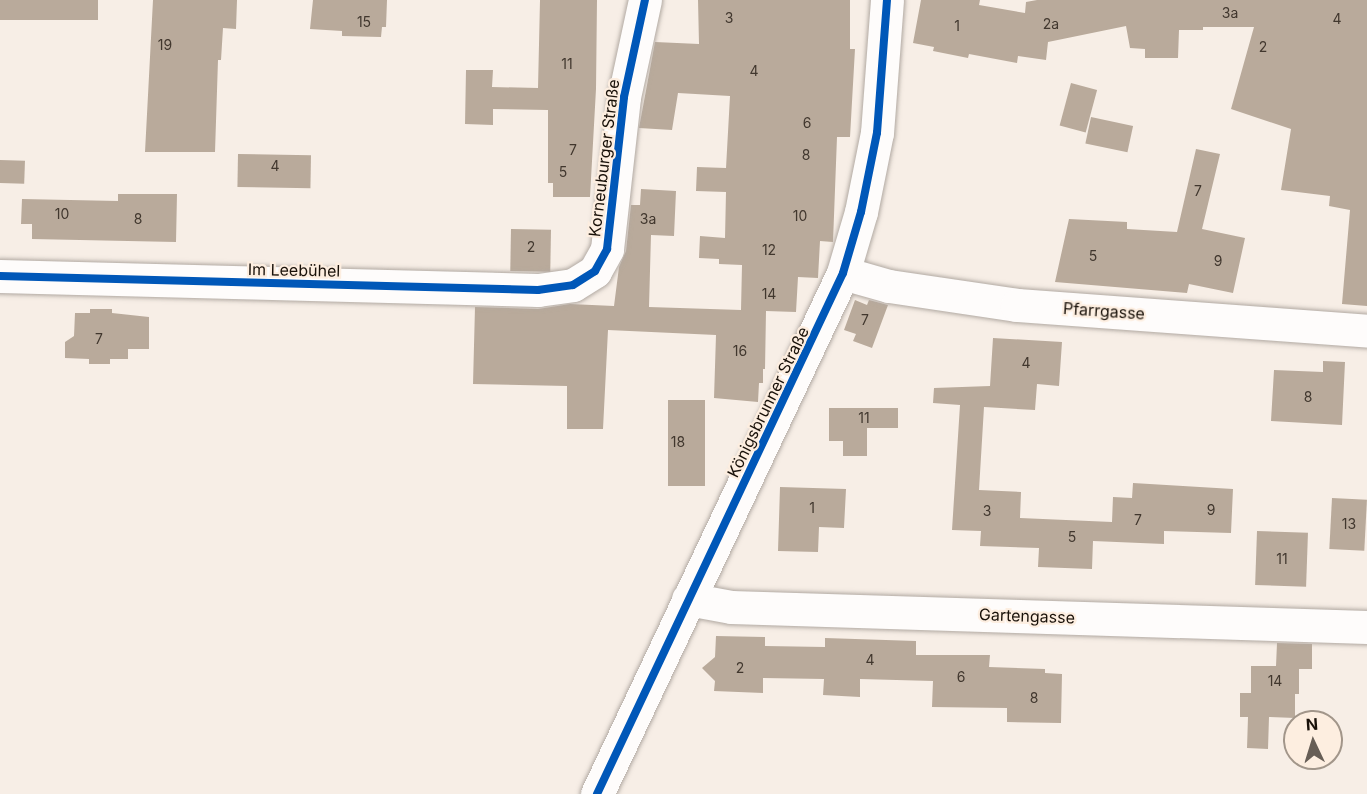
<!DOCTYPE html>
<html>
<head>
<meta charset="utf-8">
<style>
  body { margin:0 }
  #map { position:relative; width:1367px; height:794px; overflow:hidden; background:#f7eee6; font-family:Inter,sans-serif }
  div>[style] { position:absolute }
  [style*='--x'] { left:calc(var(--x)*1px); top:calc(var(--y)*1px); width:calc(var(--w)*1px); rotate:calc(var(--a)*1deg) }
  .building>* { inset:0; background:#b9aa9b; transform-origin:0 0 }
  .roads { filter:drop-shadow(0 0 2px #b1a9a2) drop-shadow(0 0 2px #b1a9a2) }
  .minor>* { height:33px; margin:-16.5px; padding:0 16.5px; transform-origin:16.5px; border-radius:16.5px; background:#fefcfb }
  .cycleway>* { height:8px; margin:-4px; padding:0 4px; transform-origin:4px; border-radius:4px; background:#0057b8 }
  span { translate:-50% -50%; white-space:nowrap; text-align:center; line-height:1.15; -webkit-text-stroke:4.5px #fdeee0; paint-order:stroke }
  .number-label { font-size:14px; color:#41372e }
  .number-label span { -webkit-text-stroke-width:0 }
  .street-label { font-size:16px; color:#191109 }
  .north { position:absolute; left:1283px; top:710px; width:60px; height:60px; box-sizing:border-box; background:#fdeee0; border:2px solid #a2968a; border-radius:50%; rotate:356deg; font-size:16px; font-weight:700; line-height:24px; text-align:center; color:#191109 }
  .north::after { content:''; display:block; margin:auto; width:21px; height:27px; background:#675e56; clip-path:polygon(50% 0,100% 100%,50% 72%,0 100%) }
</style>
</head>
<body>
<div id="map">
  <div class="building">
    <i style="left:0;top:0;width:98px;height:20px"></i>
    <i style="clip-path:polygon(153px 0,237px 0,236px 29px,223px 28px,221px 60px,218px 60px,215px 152px,145px 152px)"></i>
    <i style="clip-path:polygon(313px 0,387px 0,386px 27px,382px 27px,381px 37px,342px 36px,342px 31px,310px 29px)"></i>
    <i style="clip-path:polygon(540px 0,597px 0,596px 89px,590px 197px,553px 197px,553px 183px,548px 183px,548px 110px,493px 109px,493px 125px,465px 124px,466px 70px,493px 70px,492px 87px,538px 88px)"></i>
    <i style="clip-path:polygon(698px 0,850px 0,850px 49px,855px 49px,850px 137px,837px 137px,833px 242px,820px 241px,818px 278px,798px 277px,796px 312px,766px 311px,765px 369px,763px 369px,763px 383px,759px 383px,758px 402px,714px 398px,716px 335px,608px 330px,603px 429px,567px 429px,567px 386px,473px 384px,475px 307px,538px 309px,570px 304px,614px 306px,619px 267px,626px 251px,631px 205px,640px 205px,641px 189px,676px 191px,674px 236px,651px 235px,649px 307px,741px 310px,742px 265px,719px 264px,719px 259px,699px 258px,700px 236px,725px 238px,726px 192px,696px 191px,697px 167px,726px 168px,730px 96px,678px 93px,672px 130px,639px 128px,655px 42px,699px 44px)"></i>
    <i style="clip-path:polygon(921px 0,980px 0,979px 5px,1025px 13px,1026px 2px,1037px 0,1367px 0,1367px 306px,1342px 304px,1350px 210px,1329px 206px,1330px 196px,1281px 190px,1291px 129px,1231px 109px,1254px 27px,1203px 27px,1203px 30px,1179px 30px,1178px 58px,1145px 58px,1145px 49px,1130px 48px,1126px 26px,1048px 42px,1046px 60px,1018px 56px,1017px 63px,969px 54px,968px 58px,933px 51px,934px 47px,913px 43px)"></i>
    <i style="left:1071px;top:83px;width:27px;height:44px;rotate:15deg"></i>
    <i style="left:1091px;top:117px;width:43px;height:27px;rotate:12deg"></i>
    <i style="clip-path:polygon(1196px 149px,1220px 154px,1202px 229px,1245px 238px,1233px 293px,1189px 284px,1187px 293px,1055px 282px,1069px 219px,1127px 222px,1127px 229px,1177px 232px)"></i>
    <i style="left:238px;top:154px;width:73px;height:33px;rotate:1deg"></i>
    <i style="left:0;top:160px;width:25px;height:23px;rotate:2deg"></i>
    <i style="clip-path:polygon(118px 194px,177px 194px,176px 242px,32px 239px,32px 224px,21px 224px,22px 199px,118px 201px)"></i>
    <i style="left:511px;top:229px;width:40px;height:42px;rotate:1deg"></i>
    <i style="clip-path:polygon(855px 300px,867px 305px,869px 300px,888px 305px,872px 348px,853px 341px,856px 334px,844px 330px)"></i>
    <i style="clip-path:polygon(90px 309px,112px 309px,112px 313px,149px 317px,149px 349px,128px 349px,128px 359px,110px 359px,110px 364px,89px 364px,89px 359px,65px 358px,65px 342px,74px 336px,75px 313px,90px 313px)"></i>
    <i style="clip-path:polygon(993px 338px,1062px 342px,1059px 386px,1037px 384px,1035px 410px,984px 407px,979px 490px,1021px 492px,1020px 518px,1112px 522px,1113px 497px,1132px 498px,1133px 483px,1233px 489px,1231px 533px,1164px 531px,1164px 544px,1093px 541px,1092px 569px,1038px 567px,1039px 548px,980px 546px,981px 531px,952px 530px,960px 405px,933px 403px,934px 388px,990px 386px)"></i>
    <i style="clip-path:polygon(1323px 361px,1345px 362px,1342px 425px,1271px 421px,1274px 370px,1323px 372px)"></i>
    <i style="left:668px;top:400px;width:37px;height:86px"></i>
    <i style="clip-path:polygon(829px 408px,898px 408px,898px 428px,867px 428px,867px 456px,843px 456px,843px 441px,829px 441px)"></i>
    <i style="clip-path:polygon(780px 487px,846px 489px,844px 528px,819px 527px,818px 552px,778px 551px)"></i>
    <i style="left:1332px;top:498px;width:35px;height:51px;rotate:3deg"></i>
    <i style="left:1257px;top:531px;width:51px;height:54px;rotate:2deg"></i>
    <i style="clip-path:polygon(716px 636px,765px 637px,765px 646px,825px 647px,825px 638px,916px 641px,916px 655px,990px 655px,989px 667px,1045px 669px,1045px 673px,1062px 674px,1061px 723px,1007px 722px,1007px 708px,932px 707px,933px 681px,860px 679px,860px 697px,823px 695px,824px 679px,763px 678px,763px 693px,714px 691px,715px 681px,702px 668px,715px 657px)"></i>
    <i style="clip-path:polygon(1277px 643px,1312px 644px,1312px 669px,1299px 669px,1299px 694px,1295px 694px,1295px 718px,1269px 717px,1268px 749px,1247px 748px,1248px 717px,1240px 717px,1240px 693px,1251px 693px,1251px 666px,1276px 666px)"></i>
  </div>
  <div class="roads">
    <div class="minor">
      <i style="--x:843;--y:273;--w:48;--a:15.8"></i>
      <i style="--x:889;--y:286;--w:129;--a:8.4"></i>
      <i style="--x:1017;--y:305;--w:351;--a:4.2"></i>
      <i style="--x:0;--y:276;--w:538;--a:1.49"></i>
      <i style="--x:538;--y:290;--w:35;--a:-8"></i>
      <i style="--x:573;--y:285;--w:26;--a:-32"></i>
      <i style="--x:595;--y:271;--w:25;--a:-61"></i>
      <i style="--x:607;--y:249;--w:153;--a:-83.6"></i>
      <i style="--x:624;--y:97;--w:99;--a:-77.8"></i>
      <i style="--x:688;--y:599;--w:44;--a:10.5"></i>
      <i style="--x:731;--y:607;--w:636;--a:1.8"></i>
      <i style="--x:597;--y:794;--w:576;--a:-64.72"></i>
      <i style="--x:843;--y:273;--w:64;--a:-73.6"></i>
      <i style="--x:861;--y:212;--w:81;--a:-78.6"></i>
      <i style="--x:877;--y:133;--w:133;--a:-85.7"></i>
    </div>
  </div>
  <div class="cycleway">
    <i style="--x:0;--y:276;--w:538;--a:1.49"></i>
    <i style="--x:538;--y:290;--w:35;--a:-8"></i>
    <i style="--x:573;--y:285;--w:26;--a:-32"></i>
    <i style="--x:595;--y:271;--w:25;--a:-61"></i>
    <i style="--x:607;--y:249;--w:153;--a:-83.6"></i>
    <i style="--x:624;--y:97;--w:99;--a:-77.8"></i>
    <i style="--x:597;--y:794;--w:576;--a:-64.72"></i>
    <i style="--x:843;--y:273;--w:64;--a:-73.6"></i>
    <i style="--x:861;--y:212;--w:81;--a:-78.6"></i>
    <i style="--x:877;--y:133;--w:133;--a:-85.7"></i>
  </div>
  <div class="number-label">
    <span style="left:1230px;top:13px">3a</span>
    <span style="left:729px;top:18px">3</span>
    <span style="left:1337px;top:19px">4</span>
    <span style="left:364px;top:22px">15</span>
    <span style="left:1051px;top:24px">2a</span>
    <span style="left:957px;top:26px">1</span>
    <span style="left:165px;top:45px">19</span>
    <span style="left:1263px;top:47px">2</span>
    <span style="left:567px;top:64px">11</span>
    <span style="left:754px;top:71px">4</span>
    <span style="left:807px;top:123px">6</span>
    <span style="left:573px;top:150px">7</span>
    <span style="left:806px;top:155px">8</span>
    <span style="left:275px;top:166px">4</span>
    <span style="left:563px;top:172px">5</span>
    <span style="left:1198px;top:191px">7</span>
    <span style="left:62px;top:214px">10</span>
    <span style="left:800px;top:216px">10</span>
    <span style="left:138px;top:219px">8</span>
    <span style="left:648px;top:219px">3a</span>
    <span style="left:531px;top:247px">2</span>
    <span style="left:769px;top:250px">12</span>
    <span style="left:1093px;top:256px">5</span>
    <span style="left:1218px;top:261px">9</span>
    <span style="left:769px;top:294px">14</span>
    <span style="left:865px;top:320px">7</span>
    <span style="left:99px;top:339px">7</span>
    <span style="left:740px;top:351px">16</span>
    <span style="left:1026px;top:363px">4</span>
    <span style="left:1308px;top:397px">8</span>
    <span style="left:864px;top:418px">11</span>
    <span style="left:678px;top:442px">18</span>
    <span style="left:812px;top:508px">1</span>
    <span style="left:1211px;top:510px">9</span>
    <span style="left:987px;top:511px">3</span>
    <span style="left:1138px;top:520px">7</span>
    <span style="left:1349px;top:524px">13</span>
    <span style="left:1072px;top:537px">5</span>
    <span style="left:1282px;top:559px">11</span>
    <span style="left:870px;top:660px">4</span>
    <span style="left:740px;top:668px">2</span>
    <span style="left:961px;top:677px">6</span>
    <span style="left:1275px;top:681px">14</span>
    <span style="left:1034px;top:698px">8</span>
  </div>
  <div class="street-label">
    <span style="left:604px;top:158px;rotate:-83deg">Korneuburger Straße</span>
    <span style="left:294px;top:270px;rotate:1deg">Im Leebühel</span>
    <span style="left:1104px;top:311px;rotate:4deg">Pfarrgasse</span>
    <span style="left:768px;top:402px;rotate:-64deg">Königsbrunner Straße</span>
    <span style="left:1027px;top:616px;rotate:2deg">Gartengasse</span>
  </div>
  <div class="north">N</div>
</div>
</body>
</html>
